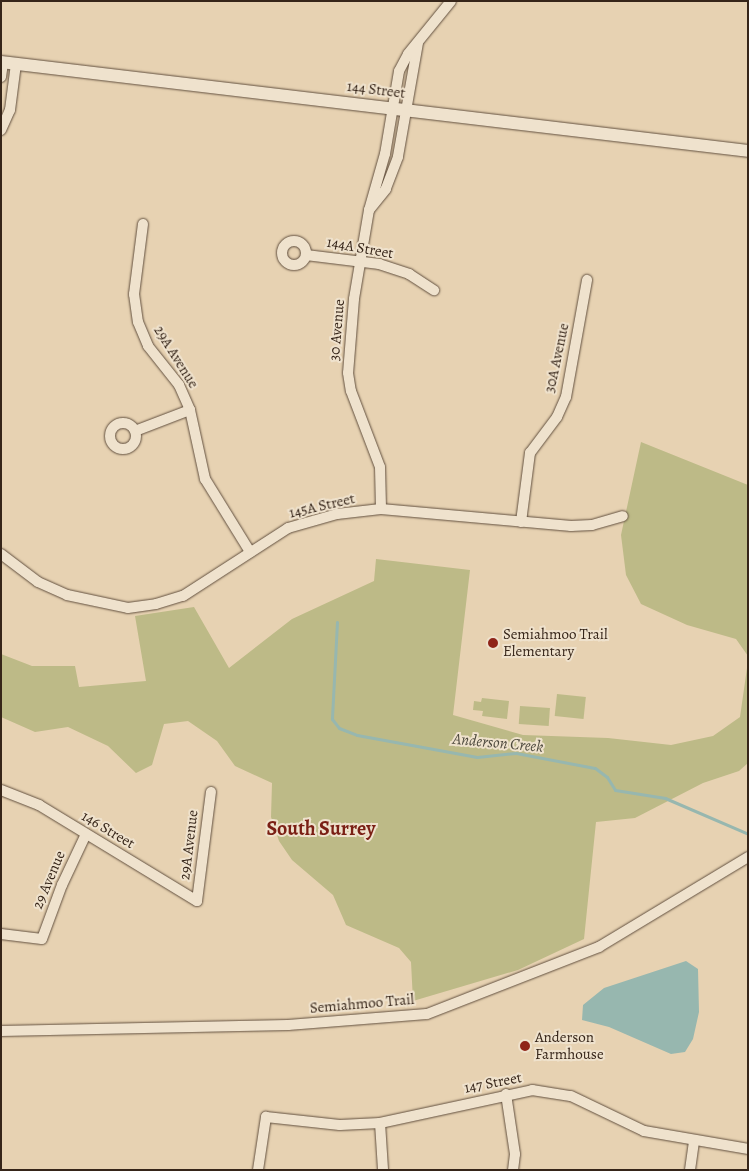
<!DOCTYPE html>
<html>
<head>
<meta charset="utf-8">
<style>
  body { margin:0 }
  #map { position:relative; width:749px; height:1171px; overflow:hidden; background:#e7d2b2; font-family:Alegreya,serif }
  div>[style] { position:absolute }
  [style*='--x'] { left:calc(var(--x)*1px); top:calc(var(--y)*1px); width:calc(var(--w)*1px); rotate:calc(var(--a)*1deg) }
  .green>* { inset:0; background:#bdba87; transform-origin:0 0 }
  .water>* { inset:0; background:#97b7af }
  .stream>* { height:3px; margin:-1.5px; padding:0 1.5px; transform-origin:1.5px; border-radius:1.5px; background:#97b7af }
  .roads { filter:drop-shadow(0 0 1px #62503f) drop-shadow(0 0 1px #62503f) }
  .minor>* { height:10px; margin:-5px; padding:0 5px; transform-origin:5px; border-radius:5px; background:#efe2cd }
  .minor>.ring { margin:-5px; padding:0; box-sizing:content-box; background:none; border:10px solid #efe2cd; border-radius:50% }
  .tertiary>* { height:12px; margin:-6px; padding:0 6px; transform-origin:6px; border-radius:6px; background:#efe2cd }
  .dots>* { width:14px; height:14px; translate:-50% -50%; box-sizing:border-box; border:2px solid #efe2cd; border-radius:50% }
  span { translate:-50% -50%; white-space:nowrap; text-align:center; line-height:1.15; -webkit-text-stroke:4px #efe2cd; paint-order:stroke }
  .street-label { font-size:15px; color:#362519 }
  .poi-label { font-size:15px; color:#362519 }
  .left { translate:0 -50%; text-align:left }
  .water-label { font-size:16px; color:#4e4a3e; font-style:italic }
  .district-label { font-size:20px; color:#7a1f14; font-weight:700 }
  .frame { position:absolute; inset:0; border:2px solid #362519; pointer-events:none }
</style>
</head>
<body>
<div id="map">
  <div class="green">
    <i style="clip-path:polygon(641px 442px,748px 485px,748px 656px,736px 639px,687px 625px,641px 604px,626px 575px,621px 535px)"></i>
    <i style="clip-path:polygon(376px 559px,470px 570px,453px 715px,523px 735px,608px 738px,671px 745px,713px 736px,740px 717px,748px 661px,748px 763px,739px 771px,703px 783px,635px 818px,596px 822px,584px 939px,518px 970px,413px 1001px,411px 962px,399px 948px,346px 925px,333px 895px,292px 860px,279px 841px,271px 817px,272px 783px,235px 766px,217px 741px,188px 721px,164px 724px,152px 765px,136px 773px,108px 746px,68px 727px,35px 732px,1px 717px,1px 654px,32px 666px,75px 666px,79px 687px,146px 681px,135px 616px,194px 607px,229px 668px,292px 619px,374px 581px)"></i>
    <i style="left:557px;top:694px;width:29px;height:22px;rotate:6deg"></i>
    <i style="clip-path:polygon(482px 698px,509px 701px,507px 719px,482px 716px,483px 711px,473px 710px,474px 701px,481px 702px)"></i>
    <i style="left:520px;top:706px;width:30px;height:18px;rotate:4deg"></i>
  </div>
  <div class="water">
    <i style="clip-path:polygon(686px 961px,698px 969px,699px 1012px,693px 1039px,685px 1052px,671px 1054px,609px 1027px,582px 1020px,583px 1005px,604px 988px)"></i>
  </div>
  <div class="stream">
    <i style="--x:337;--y:622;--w:97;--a:93"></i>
    <i style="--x:332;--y:719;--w:11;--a:52"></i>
    <i style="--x:339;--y:728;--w:19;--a:21"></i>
    <i style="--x:357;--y:735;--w:122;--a:10.4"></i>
    <i style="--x:477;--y:757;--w:39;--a:-6"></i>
    <i style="--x:516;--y:753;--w:80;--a:10.8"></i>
    <i style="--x:595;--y:768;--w:15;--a:37"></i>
    <i style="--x:607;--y:777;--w:15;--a:58"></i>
    <i style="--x:615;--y:790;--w:51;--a:9.1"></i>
    <i style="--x:665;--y:798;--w:90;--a:23.4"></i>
  </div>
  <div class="roads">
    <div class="minor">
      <i style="--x:418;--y:43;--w:116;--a:100"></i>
      <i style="--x:398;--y:157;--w:34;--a:111"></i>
      <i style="--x:386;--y:189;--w:27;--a:129"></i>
      <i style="--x:369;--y:210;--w:58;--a:-74.1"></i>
      <i style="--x:385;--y:154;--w:84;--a:-80.4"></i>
      <i style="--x:399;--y:71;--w:19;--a:-62"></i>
      <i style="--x:408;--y:54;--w:68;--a:-50.9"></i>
      <i style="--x:1;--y:77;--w:15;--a:-82"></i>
      <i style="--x:1;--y:130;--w:22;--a:-66"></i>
      <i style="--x:10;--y:110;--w:46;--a:-82.6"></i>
      <i style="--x:369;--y:210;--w:90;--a:99.6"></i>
      <i style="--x:354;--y:299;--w:74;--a:94.6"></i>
      <i style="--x:348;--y:373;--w:18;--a:81"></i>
      <i style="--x:351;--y:391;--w:81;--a:69.1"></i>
      <i style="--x:380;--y:467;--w:42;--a:88.6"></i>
      <i style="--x:143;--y:224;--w:71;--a:97.3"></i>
      <i style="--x:134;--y:294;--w:28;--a:82"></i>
      <i style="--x:138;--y:322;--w:26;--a:67"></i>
      <i style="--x:148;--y:346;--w:50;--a:51.5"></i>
      <i style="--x:179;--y:385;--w:27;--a:66"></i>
      <i style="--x:190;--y:410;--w:71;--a:77.7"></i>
      <i style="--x:205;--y:479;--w:86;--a:58.3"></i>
      <i class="ring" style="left:282px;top:241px;width:14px;height:14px"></i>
      <i style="--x:306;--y:255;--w:74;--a:7"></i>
      <i style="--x:379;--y:264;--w:32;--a:18"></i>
      <i style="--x:409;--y:274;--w:30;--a:33"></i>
      <i class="ring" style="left:110px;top:423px;width:16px;height:16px"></i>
      <i style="--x:135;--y:431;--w:59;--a:-20.9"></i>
      <i style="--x:521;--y:522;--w:70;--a:-82.6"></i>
      <i style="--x:530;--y:453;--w:45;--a:-53.1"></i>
      <i style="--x:557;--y:417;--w:22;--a:-66"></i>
      <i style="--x:566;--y:397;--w:119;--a:-79.8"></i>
      <i style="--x:1;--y:554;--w:46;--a:37.1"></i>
      <i style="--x:38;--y:582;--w:32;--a:24"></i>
      <i style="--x:67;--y:595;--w:62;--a:12"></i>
      <i style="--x:128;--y:608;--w:28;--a:-8"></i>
      <i style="--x:156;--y:604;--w:28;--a:-17"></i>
      <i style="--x:183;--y:596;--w:125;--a:-32.9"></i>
      <i style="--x:288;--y:528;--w:51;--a:-15.9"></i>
      <i style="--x:337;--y:514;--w:44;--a:-6.5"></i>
      <i style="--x:381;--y:509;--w:191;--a:5.1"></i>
      <i style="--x:571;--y:526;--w:21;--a:-3"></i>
      <i style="--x:592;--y:525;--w:32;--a:-16"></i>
      <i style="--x:1;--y:790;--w:41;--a:21.5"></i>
      <i style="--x:39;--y:805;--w:185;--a:31.3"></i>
      <i style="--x:197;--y:901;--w:110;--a:-82.7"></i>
      <i style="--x:1;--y:934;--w:41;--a:7"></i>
      <i style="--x:42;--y:939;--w:58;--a:-69.7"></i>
      <i style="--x:62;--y:885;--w:56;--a:-64.8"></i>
      <i style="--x:1;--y:1031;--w:287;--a:-1.2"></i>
      <i style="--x:288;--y:1025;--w:139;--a:-4.5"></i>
      <i style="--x:427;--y:1014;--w:185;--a:-21.3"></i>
      <i style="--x:599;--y:947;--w:174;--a:-31.1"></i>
      <i style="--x:506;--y:1094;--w:61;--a:81.5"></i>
      <i style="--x:515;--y:1154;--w:16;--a:97"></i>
      <i style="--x:380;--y:1123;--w:47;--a:86.3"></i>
      <i style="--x:258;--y:1170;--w:54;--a:-81.4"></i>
      <i style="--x:266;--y:1117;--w:74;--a:6.2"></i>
      <i style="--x:340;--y:1125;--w:40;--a:-2.9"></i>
      <i style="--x:380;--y:1123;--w:156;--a:-12.2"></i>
      <i style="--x:532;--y:1090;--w:39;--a:9"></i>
      <i style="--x:571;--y:1096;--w:81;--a:25.6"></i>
      <i style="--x:644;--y:1131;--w:106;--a:9.8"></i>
      <i style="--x:690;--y:1170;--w:29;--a:-82"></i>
    </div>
    <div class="tertiary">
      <i style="--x:1;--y:62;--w:752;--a:6.79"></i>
    </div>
  </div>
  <div class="dots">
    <i style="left:493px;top:643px;background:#8f2418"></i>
    <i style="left:525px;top:1046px;background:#8f2418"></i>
  </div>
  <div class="street-label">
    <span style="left:376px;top:90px;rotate:7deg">144 Street</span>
    <span style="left:360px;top:248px;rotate:10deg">144A Street</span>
    <span style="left:337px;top:330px;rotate:-85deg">30 Avenue</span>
    <span style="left:176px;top:357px;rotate:58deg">29A Avenue</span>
    <span style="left:557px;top:358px;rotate:-78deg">30A Avenue</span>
    <span style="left:322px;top:506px;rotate:-13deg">145A Street</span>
    <span style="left:108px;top:830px;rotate:31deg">146 Street</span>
    <span style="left:189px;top:845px;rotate:-83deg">29A Avenue</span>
    <span style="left:49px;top:880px;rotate:-67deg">29 Avenue</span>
    <span style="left:362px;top:1004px;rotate:-5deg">Semiahmoo Trail</span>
    <span style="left:493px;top:1083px;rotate:-11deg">147 Street</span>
  </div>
  <div class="poi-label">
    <span class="left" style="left:503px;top:643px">Semiahmoo Trail<br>Elementary</span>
    <span class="left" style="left:535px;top:1046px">Anderson<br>Farmhouse</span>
  </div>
  <div class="water-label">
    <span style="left:498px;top:743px;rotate:5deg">Anderson Creek</span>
  </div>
  <div class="district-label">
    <span style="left:321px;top:828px">South Surrey</span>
  </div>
  <div class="frame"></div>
</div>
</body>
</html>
